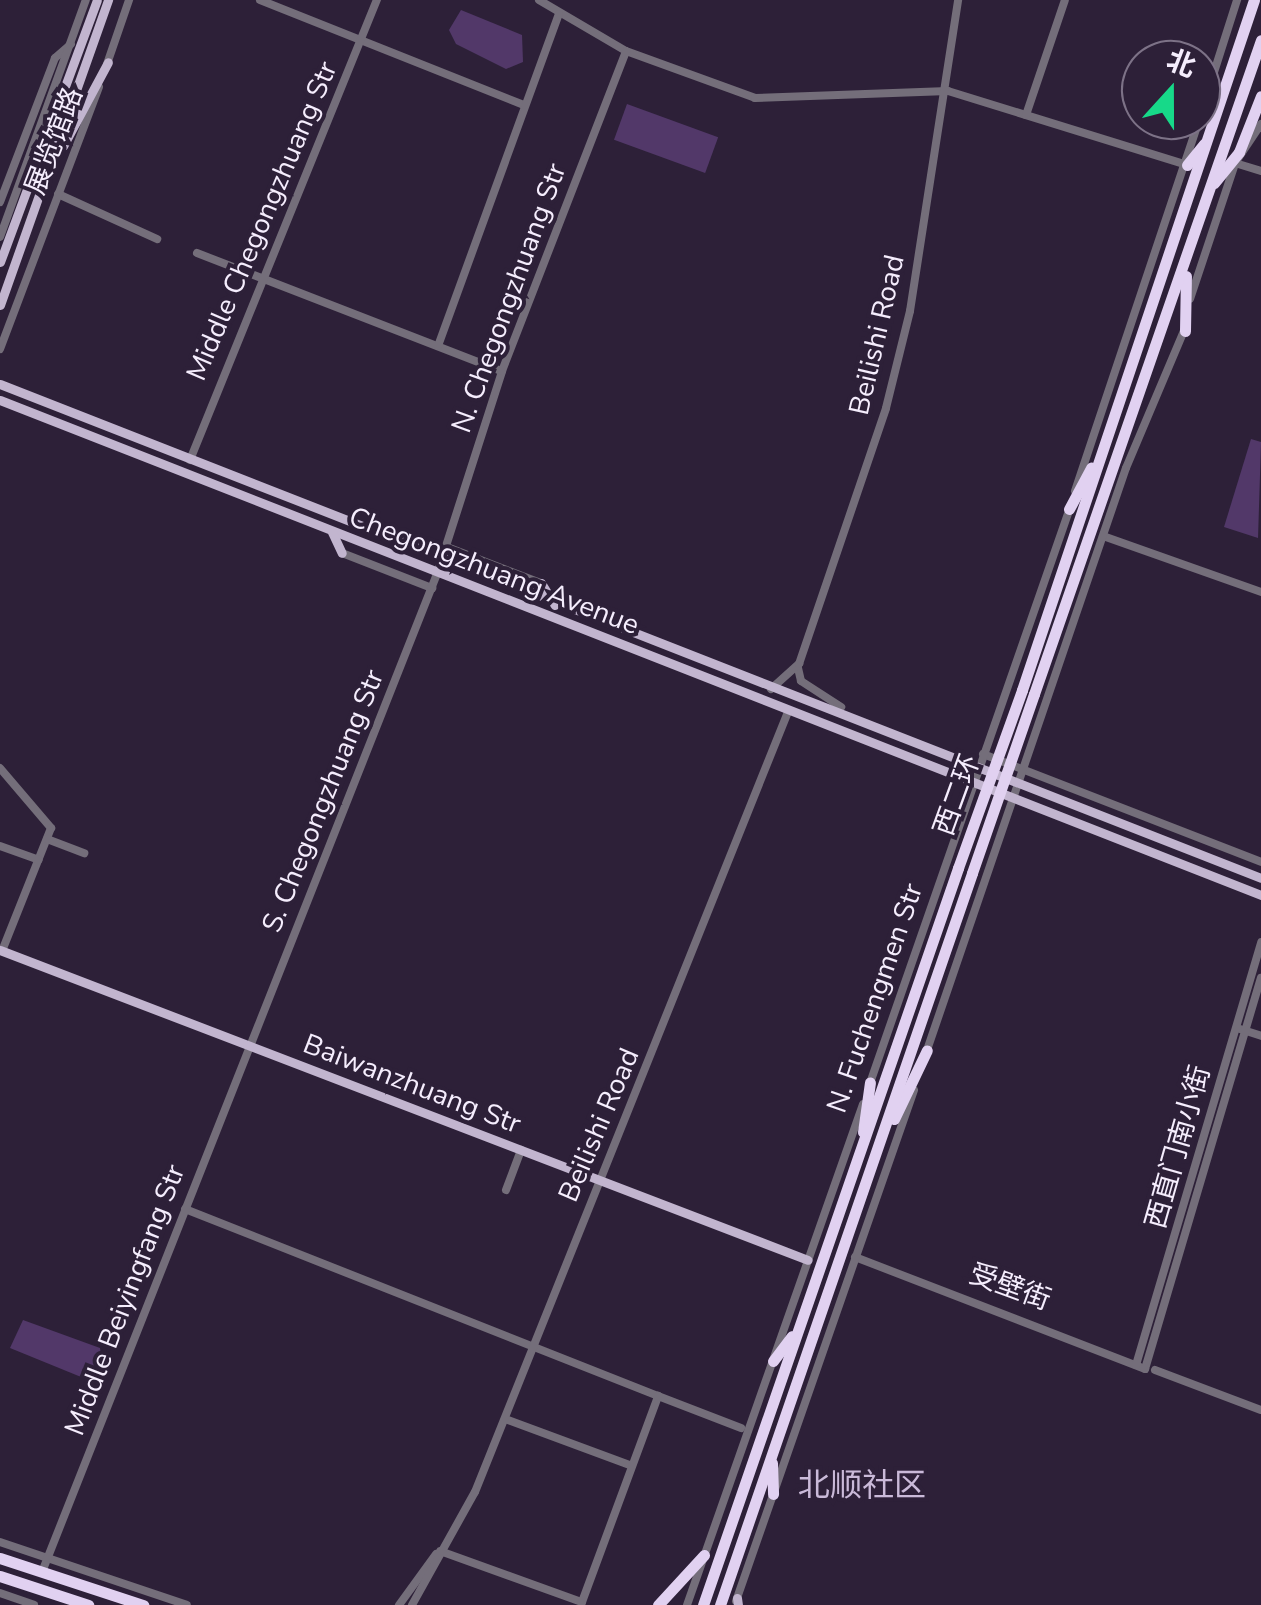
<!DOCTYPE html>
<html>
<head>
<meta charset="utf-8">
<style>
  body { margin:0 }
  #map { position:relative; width:1261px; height:1605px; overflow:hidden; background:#2d2038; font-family:"Nunito Sans","Noto Sans SC",sans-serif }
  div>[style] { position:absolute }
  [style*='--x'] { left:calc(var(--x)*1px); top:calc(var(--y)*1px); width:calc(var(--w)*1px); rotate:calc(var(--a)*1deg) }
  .green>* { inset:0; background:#523869; transform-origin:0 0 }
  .minor>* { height:8px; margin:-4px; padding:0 4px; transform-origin:4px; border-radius:4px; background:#746e7a }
  .major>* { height:9px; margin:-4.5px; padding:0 4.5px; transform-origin:4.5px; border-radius:4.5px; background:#c2b5cf }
  .highway>* { height:11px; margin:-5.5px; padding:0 5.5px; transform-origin:5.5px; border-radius:5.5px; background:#e1d1f1 }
  .highway-bridge>* { height:11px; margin:-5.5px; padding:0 5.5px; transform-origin:5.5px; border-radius:5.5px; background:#e1d1f1 }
  span { translate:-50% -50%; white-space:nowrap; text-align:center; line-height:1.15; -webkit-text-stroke:8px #2d2038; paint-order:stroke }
  .street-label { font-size:28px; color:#f5edfd }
  .quarter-label { font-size:32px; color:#cabad9 }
  .north { position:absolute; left:1121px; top:40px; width:100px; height:100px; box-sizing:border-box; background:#2d2038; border:2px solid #7d7287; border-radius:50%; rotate:21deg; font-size:28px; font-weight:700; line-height:40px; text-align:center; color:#f5edfd }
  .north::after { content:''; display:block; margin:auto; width:35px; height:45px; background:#17d989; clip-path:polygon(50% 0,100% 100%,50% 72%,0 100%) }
</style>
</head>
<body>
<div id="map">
  <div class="green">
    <i style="clip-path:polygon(461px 10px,522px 35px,523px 62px,506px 69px,456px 44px,449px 30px)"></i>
    <i style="left:627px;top:104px;width:97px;height:38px;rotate:20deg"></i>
    <i style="clip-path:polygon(1251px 439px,1261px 442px,1258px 538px,1224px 527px)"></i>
    <i style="clip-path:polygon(23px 1320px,100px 1348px,103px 1370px,86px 1379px,10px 1348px)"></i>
  </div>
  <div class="minor">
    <i style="--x:260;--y:0;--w:284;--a:21.7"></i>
    <i style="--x:539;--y:0;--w:101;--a:30.4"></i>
    <i style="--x:626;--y:51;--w:137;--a:20"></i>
    <i style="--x:755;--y:98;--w:193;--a:-2.1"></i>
    <i style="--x:948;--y:91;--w:250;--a:17.2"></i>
    <i style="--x:107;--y:64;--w:68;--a:-71"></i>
    <i style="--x:1201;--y:113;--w:119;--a:-72.3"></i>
    <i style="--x:1026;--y:115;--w:121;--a:-71.3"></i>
    <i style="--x:1235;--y:163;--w:47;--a:-56.3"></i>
    <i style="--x:1235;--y:163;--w:27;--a:17"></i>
    <i style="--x:58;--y:194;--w:109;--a:24.4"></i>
    <i style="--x:0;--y:202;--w:154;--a:-69.1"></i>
    <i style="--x:55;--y:58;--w:21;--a:-41"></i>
    <i style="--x:0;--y:237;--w:252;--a:-70.1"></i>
    <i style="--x:197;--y:253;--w:327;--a:21.2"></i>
    <i style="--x:1190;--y:299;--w:145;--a:-71.6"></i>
    <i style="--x:438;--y:346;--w:353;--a:-70"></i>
    <i style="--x:0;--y:349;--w:280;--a:-69.3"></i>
    <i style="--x:190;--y:460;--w:497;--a:-67.9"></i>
    <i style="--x:1075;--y:491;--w:391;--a:-71.5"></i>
    <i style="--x:1103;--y:536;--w:168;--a:19.5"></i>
    <i style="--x:447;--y:547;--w:101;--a:21"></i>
    <i style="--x:342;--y:553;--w:97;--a:21.3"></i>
    <i style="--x:798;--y:668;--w:13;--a:77"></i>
    <i style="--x:801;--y:681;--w:48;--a:33"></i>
    <i style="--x:771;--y:689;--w:38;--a:-42"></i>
    <i style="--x:799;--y:664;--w:270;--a:-71.2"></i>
    <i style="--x:886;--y:408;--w:100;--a:-76.1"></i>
    <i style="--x:910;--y:311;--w:315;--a:-81.2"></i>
    <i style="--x:983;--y:754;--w:298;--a:21.2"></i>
    <i style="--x:0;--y:768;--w:79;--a:49.6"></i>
    <i style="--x:51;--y:828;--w:132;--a:111.7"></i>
    <i style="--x:47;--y:839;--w:40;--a:21"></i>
    <i style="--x:0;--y:846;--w:41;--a:19.7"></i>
    <i style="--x:1240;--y:1029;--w:22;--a:18"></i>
    <i style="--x:926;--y:1053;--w:618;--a:-71.13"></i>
    <i style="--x:1126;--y:468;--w:152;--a:-67.1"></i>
    <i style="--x:869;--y:1086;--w:615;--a:-70.83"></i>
    <i style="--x:506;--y:1190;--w:43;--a:-69.4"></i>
    <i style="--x:185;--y:1209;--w:509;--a:21.57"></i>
    <i style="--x:855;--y:1257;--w:311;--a:21.1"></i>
    <i style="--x:1145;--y:1369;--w:408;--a:-73.5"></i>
    <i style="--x:1136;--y:1365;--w:441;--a:-73.5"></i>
    <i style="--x:1155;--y:1370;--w:113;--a:20.7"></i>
    <i style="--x:505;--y:1419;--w:135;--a:20.3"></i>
    <i style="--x:0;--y:1542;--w:197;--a:18.6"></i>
    <i style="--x:440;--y:1551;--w:151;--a:19.8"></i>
    <i style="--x:582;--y:1602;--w:220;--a:-69.7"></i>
    <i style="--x:658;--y:1396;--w:89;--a:21.1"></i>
    <i style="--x:42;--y:1572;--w:1073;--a:-68.41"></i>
    <i style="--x:437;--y:574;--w:213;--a:-72.2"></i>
    <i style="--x:502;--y:371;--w:343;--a:-68.8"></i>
    <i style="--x:0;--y:1593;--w:36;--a:19"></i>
    <i style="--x:736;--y:1601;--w:541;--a:-70.79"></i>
    <i style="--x:399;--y:1605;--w:63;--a:-54"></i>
    <i style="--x:412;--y:1605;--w:129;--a:-60.9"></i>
    <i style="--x:475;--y:1492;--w:840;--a:-68.14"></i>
    <i style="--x:687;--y:1605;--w:531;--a:-70.64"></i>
  </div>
  <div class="major">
    <i style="--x:63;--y:146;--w:95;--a:-61.8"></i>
    <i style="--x:0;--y:262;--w:279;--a:-69.7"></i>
    <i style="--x:0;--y:305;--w:324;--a:-70.5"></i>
    <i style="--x:0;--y:384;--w:1354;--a:21.39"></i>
    <i style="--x:0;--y:400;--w:1355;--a:21.43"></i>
    <i style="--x:332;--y:532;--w:23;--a:65"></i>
    <i style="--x:541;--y:583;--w:26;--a:58"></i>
    <i style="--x:0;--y:950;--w:865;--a:20.99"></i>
    <i style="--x:737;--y:1598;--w:7;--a:82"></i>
  </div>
  <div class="highway">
    <i style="--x:1187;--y:165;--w:27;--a:-51"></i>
    <i style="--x:1214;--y:183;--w:40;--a:-51"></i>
    <i style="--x:1239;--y:152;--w:60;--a:-68.6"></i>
    <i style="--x:1185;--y:331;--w:55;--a:-89"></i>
    <i style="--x:1069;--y:509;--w:47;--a:-61.8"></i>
    <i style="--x:1022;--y:690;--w:728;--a:-71.42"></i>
    <i style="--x:1034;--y:694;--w:692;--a:-70.86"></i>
    <i style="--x:894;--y:1119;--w:76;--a:-64.4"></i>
    <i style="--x:863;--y:1132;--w:50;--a:-82"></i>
    <i style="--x:773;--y:1361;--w:31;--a:-53"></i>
    <i style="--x:772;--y:1463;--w:31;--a:88"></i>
    <i style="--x:0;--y:1558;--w:151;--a:18.2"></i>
    <i style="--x:0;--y:1576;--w:93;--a:18.2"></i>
    <i style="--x:658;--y:1605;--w:68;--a:-47.4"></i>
    <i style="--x:703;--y:1605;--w:780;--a:-70.91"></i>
    <i style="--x:720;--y:1605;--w:774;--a:-71"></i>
  </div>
  <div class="highway-bridge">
    <i style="--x:958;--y:868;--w:189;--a:-70.2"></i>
    <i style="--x:972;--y:873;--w:189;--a:-70.9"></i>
  </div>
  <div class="street-label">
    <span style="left:54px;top:141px;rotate:-69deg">展览馆路</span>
    <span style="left:262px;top:221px;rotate:-67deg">Middle Chegongzhuang Str</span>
    <span style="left:509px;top:298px;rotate:-70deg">N. Chegongzhuang Str</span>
    <span style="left:877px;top:335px;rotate:-77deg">Beilishi Road</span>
    <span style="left:494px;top:571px;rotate:21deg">Chegongzhuang Avenue</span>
    <span style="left:957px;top:795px;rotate:-70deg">西二环</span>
    <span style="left:323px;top:801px;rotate:-68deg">S. Chegongzhuang Str</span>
    <span style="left:875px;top:998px;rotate:-71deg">N. Fuchengmen Str</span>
    <span style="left:412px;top:1084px;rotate:21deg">Baiwanzhuang Str</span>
    <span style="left:599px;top:1125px;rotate:-67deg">Beilishi Road</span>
    <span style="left:1178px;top:1147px;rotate:-74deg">西直门南小街</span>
    <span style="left:1010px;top:1287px;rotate:20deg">受壁街</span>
    <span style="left:125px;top:1300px;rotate:-69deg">Middle Beiyingfang Str</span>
  </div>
  <div class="quarter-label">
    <span style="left:862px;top:1486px">北顺社区</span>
  </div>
  <div class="north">北</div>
</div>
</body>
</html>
